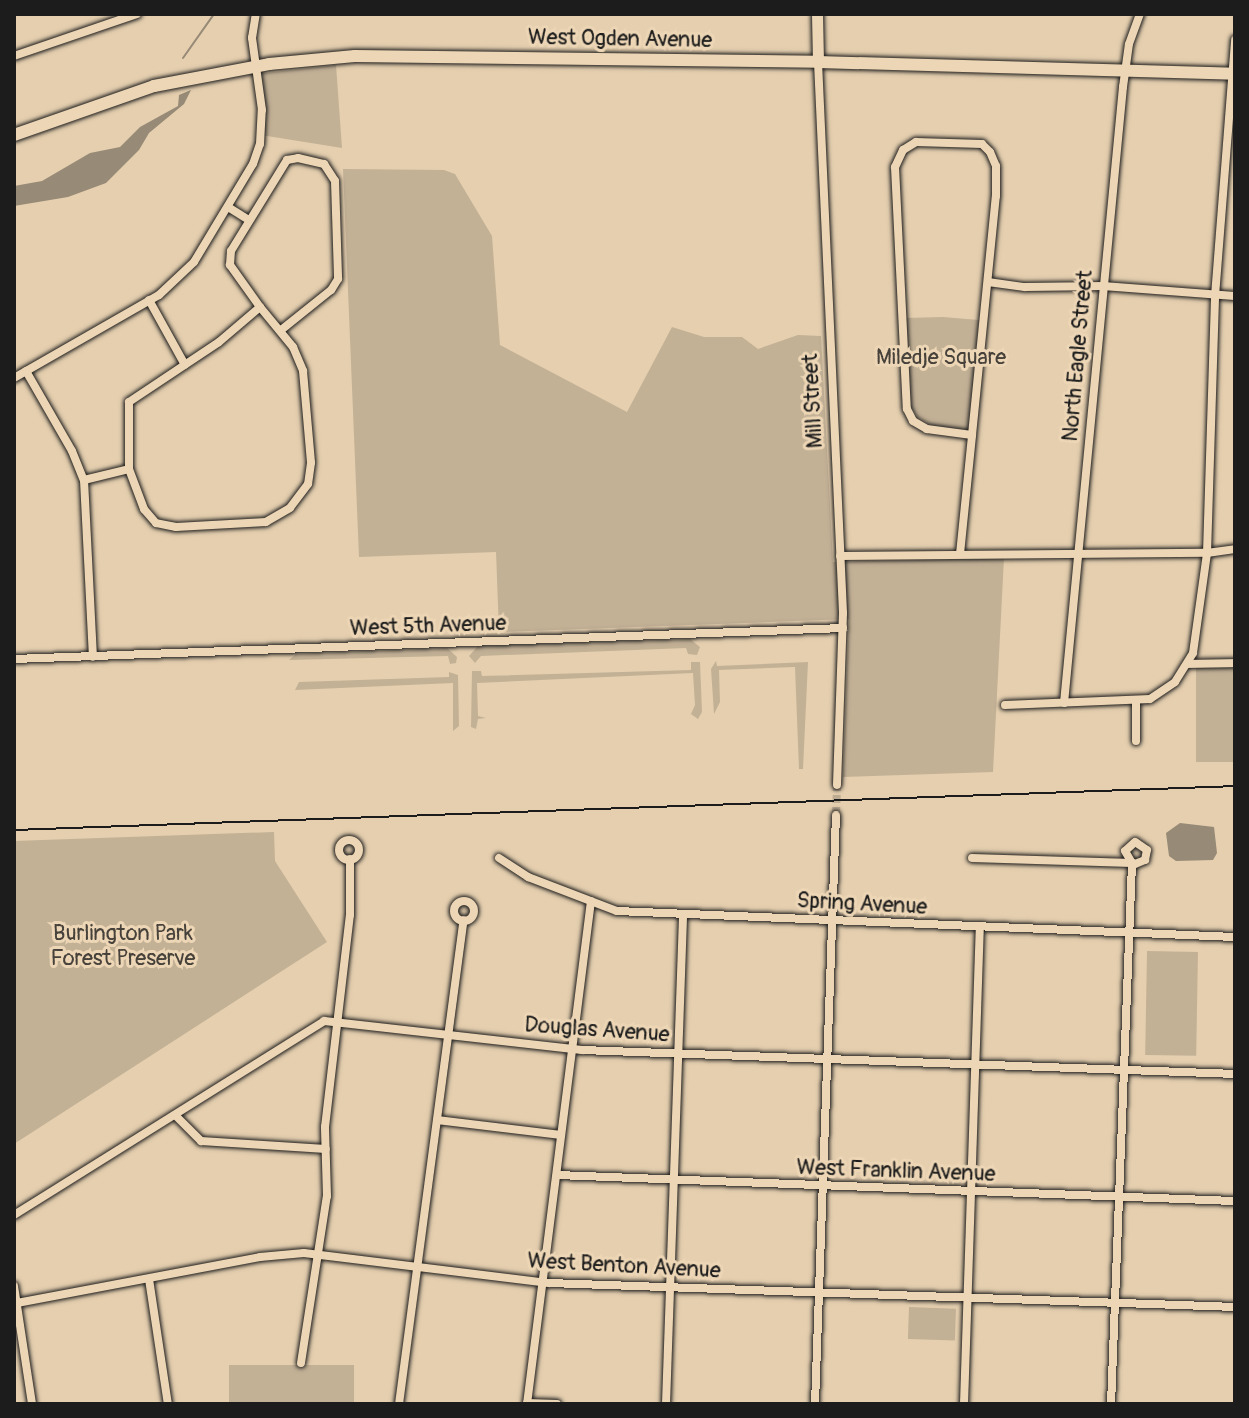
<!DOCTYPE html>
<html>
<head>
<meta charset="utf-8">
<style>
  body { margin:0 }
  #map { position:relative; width:1249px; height:1418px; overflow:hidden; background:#e5cfaf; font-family:Pangolin,sans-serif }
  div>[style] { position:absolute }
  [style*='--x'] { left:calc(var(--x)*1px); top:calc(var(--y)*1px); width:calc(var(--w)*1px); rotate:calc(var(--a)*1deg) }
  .green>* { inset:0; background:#c3b196; transform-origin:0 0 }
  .water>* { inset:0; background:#978a76 }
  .stream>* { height:2px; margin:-1px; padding:0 1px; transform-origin:1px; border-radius:1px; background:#978a76 }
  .minor-tunnel>* { height:8px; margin-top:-4px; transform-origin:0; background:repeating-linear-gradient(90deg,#bdab92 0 8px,transparent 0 12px) }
  .roads { filter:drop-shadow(0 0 2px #1c1c1c) drop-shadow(0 0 2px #1c1c1c) }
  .minor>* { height:8px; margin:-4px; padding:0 4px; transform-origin:4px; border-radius:4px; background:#edd6b5 }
  .minor>.ring { margin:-4px; padding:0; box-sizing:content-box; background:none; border:8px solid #edd6b5; border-radius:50% }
  .secondary>* { height:11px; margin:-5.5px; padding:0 5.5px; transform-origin:5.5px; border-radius:5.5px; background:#edd6b5 }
  .primary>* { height:12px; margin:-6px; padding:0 6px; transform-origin:6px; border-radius:6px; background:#edd6b5 }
  .rail>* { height:2px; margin:-1px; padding:0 1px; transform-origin:1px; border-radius:1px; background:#1c1c1c }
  span { translate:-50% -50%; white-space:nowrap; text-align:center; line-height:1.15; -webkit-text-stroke:6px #edd6b5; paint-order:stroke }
  .street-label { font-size:22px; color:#1c1c1c }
  .park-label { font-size:22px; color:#46413a }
  .frame { position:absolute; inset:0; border:16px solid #1c1c1c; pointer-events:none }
</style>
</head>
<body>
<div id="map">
  <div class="green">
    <i style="clip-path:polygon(336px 65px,342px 148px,261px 135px,257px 74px)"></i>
    <i style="clip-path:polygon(343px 169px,444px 170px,455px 174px,492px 236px,500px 345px,627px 412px,672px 327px,704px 337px,742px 337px,758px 349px,798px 335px,821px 336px,833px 562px,1004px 558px,993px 772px,843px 777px,849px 619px,499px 632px,496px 552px,359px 557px)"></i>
    <i style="clip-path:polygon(943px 317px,979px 320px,969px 430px,933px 426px,918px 417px,910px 405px,905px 318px)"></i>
    <i style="clip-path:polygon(690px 639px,700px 647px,697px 655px,688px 654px,686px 648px,481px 656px,475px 663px,469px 656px,478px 646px)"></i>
    <i style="clip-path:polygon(447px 648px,457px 657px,456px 663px,450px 664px,448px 656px,289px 660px,296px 654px)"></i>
    <i style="clip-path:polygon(716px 661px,717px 666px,808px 662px,803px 769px,799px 769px,795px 667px,719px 670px,720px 702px,714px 714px,711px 669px)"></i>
    <i style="clip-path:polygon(691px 662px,700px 662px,702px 712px,698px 719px,691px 714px,695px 705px,693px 673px,477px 683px,478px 716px,486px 718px,478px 719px,476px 729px,471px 727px,472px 671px,481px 671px,482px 676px,691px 670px)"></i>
    <i style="left:1235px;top:668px;width:94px;height:39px;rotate:90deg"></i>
    <i style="clip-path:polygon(449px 672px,458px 675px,459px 726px,453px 731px,453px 683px,295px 690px,299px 682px,449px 677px)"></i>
    <i style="clip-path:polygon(274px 832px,275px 861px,327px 942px,14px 1144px,14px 841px)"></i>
    <i style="left:1147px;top:951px;width:51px;height:104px;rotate:1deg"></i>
    <i style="left:909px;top:1307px;width:47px;height:32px;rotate:2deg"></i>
    <i style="left:229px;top:1365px;width:125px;height:39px"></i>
  </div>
  <div class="water">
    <i style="clip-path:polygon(191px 90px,184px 104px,149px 133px,139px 150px,106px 183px,68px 197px,14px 206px,14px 186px,42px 181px,90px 153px,120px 147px,140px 127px,178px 106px,179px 95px)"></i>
    <i style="clip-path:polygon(1180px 823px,1214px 827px,1217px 853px,1213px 860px,1176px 861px,1169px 856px,1166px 833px)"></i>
  </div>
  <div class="stream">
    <i style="--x:183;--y:58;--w:54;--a:-54.8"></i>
  </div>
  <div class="minor-tunnel">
    <i style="--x:836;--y:815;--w:30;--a:-88"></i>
  </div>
  <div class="roads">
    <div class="minor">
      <i style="--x:14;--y:56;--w:130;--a:-18.9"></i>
      <i style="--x:818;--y:62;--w:552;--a:87.4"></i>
      <i style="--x:843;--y:613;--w:172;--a:92"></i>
      <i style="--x:228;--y:207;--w:25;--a:32"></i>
      <i style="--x:988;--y:282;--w:37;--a:8"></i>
      <i style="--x:1025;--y:287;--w:78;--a:-0.7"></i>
      <i style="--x:1103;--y:286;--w:132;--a:4.3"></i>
      <i style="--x:149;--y:300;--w:74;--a:61"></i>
      <i style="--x:260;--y:307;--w:52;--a:50.5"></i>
      <i style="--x:293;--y:347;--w:26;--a:67"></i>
      <i style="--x:303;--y:371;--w:92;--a:85"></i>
      <i style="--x:311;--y:463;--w:21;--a:98"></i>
      <i style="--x:308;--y:484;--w:30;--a:127"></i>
      <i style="--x:290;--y:508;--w:28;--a:150"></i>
      <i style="--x:266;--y:522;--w:90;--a:176.8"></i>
      <i style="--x:176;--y:527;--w:20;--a:-169"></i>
      <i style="--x:156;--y:523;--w:18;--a:-131"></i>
      <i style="--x:144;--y:509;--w:43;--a:-110.6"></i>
      <i style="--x:129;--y:469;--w:67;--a:-90"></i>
      <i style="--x:129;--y:402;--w:108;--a:-33.7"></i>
      <i style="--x:219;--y:342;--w:54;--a:-40.5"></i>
      <i style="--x:260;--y:307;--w:52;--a:-125.5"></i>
      <i style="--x:230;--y:265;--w:14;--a:-86"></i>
      <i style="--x:231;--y:251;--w:107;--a:-58.4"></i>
      <i style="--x:287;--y:160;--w:11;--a:-10"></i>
      <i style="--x:298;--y:158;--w:27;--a:13"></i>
      <i style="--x:324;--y:164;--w:20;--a:57"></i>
      <i style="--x:335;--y:181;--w:98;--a:88.2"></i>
      <i style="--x:338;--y:279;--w:13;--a:122"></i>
      <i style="--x:331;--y:290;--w:65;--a:141.2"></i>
      <i style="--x:26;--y:371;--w:92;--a:60.1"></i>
      <i style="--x:72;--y:451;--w:31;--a:68"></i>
      <i style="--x:84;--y:480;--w:177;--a:87.1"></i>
      <i style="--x:14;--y:378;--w:167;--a:-29.8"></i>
      <i style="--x:159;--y:295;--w:48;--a:-43.3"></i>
      <i style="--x:194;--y:262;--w:114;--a:-59"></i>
      <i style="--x:253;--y:164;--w:21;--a:-71"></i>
      <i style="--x:260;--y:144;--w:34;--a:-87"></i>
      <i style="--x:262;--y:110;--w:73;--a:-97.9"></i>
      <i style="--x:252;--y:38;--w:24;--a:-81"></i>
      <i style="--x:84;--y:480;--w:46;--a:-13.7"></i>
      <i style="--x:960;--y:554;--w:120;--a:-84.2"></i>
      <i style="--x:972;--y:435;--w:240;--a:-84.3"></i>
      <i style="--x:996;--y:196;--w:30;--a:-90"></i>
      <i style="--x:996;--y:166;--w:15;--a:-113"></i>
      <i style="--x:990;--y:152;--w:11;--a:-135"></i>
      <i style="--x:982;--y:144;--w:66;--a:-178.3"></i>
      <i style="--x:916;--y:142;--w:15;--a:148"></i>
      <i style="--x:903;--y:150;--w:19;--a:115"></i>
      <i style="--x:895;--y:167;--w:242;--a:87.2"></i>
      <i style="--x:907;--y:409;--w:13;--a:63"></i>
      <i style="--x:913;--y:421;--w:16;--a:30"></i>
      <i style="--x:927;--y:429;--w:45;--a:7.6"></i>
      <i style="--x:840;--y:556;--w:367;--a:-0.5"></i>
      <i style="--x:1207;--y:553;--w:28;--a:-8"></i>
      <i style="--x:14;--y:659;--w:830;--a:-2.14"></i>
      <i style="--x:1189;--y:664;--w:46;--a:-1.2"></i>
      <i style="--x:1064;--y:703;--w:619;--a:-84.53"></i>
      <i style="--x:1123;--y:87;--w:43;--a:-82.1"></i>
      <i style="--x:1129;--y:44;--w:32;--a:-70"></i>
      <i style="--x:1005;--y:705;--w:145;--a:-2.4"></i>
      <i style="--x:1150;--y:699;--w:30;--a:-34"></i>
      <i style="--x:1175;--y:682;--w:34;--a:-58"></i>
      <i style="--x:1193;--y:653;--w:101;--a:-82"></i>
      <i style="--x:1207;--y:553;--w:257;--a:-88.2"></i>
      <i style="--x:1215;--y:296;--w:257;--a:-85.5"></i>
      <i style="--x:1136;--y:741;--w:40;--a:-90"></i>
      <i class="ring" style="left:339px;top:840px;width:12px;height:12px"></i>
      <i style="--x:499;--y:858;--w:35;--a:33"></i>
      <i style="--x:528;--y:877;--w:95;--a:20.9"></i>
      <i style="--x:617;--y:911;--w:619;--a:2.41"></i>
      <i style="--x:972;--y:858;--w:160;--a:1.8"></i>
      <i style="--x:1132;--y:863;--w:3;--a:18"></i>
      <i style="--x:1135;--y:864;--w:11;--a:-22"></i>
      <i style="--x:1145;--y:860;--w:10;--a:-79"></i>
      <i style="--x:1147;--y:850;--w:14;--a:-146"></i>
      <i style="--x:1135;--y:842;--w:13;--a:138"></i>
      <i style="--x:1125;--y:851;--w:14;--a:60"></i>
      <i style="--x:1132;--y:863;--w:541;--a:92.22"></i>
      <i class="ring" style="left:454px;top:901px;width:12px;height:12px"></i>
      <i style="--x:175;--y:1115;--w:37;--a:45"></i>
      <i style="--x:201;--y:1141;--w:125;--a:3.7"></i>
      <i style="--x:437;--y:1120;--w:125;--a:6.9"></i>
      <i style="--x:557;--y:1175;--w:678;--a:2.2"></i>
      <i style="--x:14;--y:1215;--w:366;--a:-32"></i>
      <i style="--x:324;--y:1021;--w:260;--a:6.4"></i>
      <i style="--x:582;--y:1050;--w:653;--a:2.1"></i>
      <i style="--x:149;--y:1279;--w:126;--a:81.4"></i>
      <i style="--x:14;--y:1286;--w:119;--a:81.3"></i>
      <i style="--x:17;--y:1303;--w:247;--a:-10.7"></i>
      <i style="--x:260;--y:1257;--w:44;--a:-5.2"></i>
      <i style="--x:304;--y:1253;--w:247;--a:7"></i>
      <i style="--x:549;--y:1283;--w:686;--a:2"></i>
      <i style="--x:301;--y:1363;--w:169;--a:-81.2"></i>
      <i style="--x:327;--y:1196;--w:69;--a:-91.7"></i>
      <i style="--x:325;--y:1127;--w:213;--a:-83.3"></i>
      <i style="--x:350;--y:915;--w:56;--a:-90"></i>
      <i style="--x:527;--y:1403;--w:30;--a:2"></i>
      <i style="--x:399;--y:1404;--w:488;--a:-82.4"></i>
      <i style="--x:527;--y:1404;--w:507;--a:-82.75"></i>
      <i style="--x:666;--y:1404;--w:490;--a:-88"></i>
      <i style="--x:815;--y:1404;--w:589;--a:-87.96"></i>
      <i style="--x:964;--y:1404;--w:477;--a:-88.1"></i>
    </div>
    <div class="secondary">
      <i style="--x:817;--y:14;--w:48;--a:88.8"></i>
    </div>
    <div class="primary">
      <i style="--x:14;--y:135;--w:148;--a:-19.3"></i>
      <i style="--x:154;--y:86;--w:117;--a:-10.8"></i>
      <i style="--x:269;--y:64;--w:86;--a:-5.3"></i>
      <i style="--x:355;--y:56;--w:463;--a:0.7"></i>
      <i style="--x:818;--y:62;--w:417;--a:1.6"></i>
    </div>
  </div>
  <div class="rail">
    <i style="--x:14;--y:830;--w:1222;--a:-2.06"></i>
  </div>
  <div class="street-label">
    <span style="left:620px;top:39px;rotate:1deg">West Ogden Avenue</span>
    <span style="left:1078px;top:356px;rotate:-85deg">North Eagle Street</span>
    <span style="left:813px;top:401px;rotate:-93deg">Mill Street</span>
    <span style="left:428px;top:626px;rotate:-2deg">West 5th Avenue</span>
    <span style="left:862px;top:904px;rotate:3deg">Spring Avenue</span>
    <span style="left:597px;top:1030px;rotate:4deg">Douglas Avenue</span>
    <span style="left:896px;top:1171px;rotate:2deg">West Franklin Avenue</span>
    <span style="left:624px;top:1266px;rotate:3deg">West Benton Avenue</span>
  </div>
  <div class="park-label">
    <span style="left:941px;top:358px">Miledje Square</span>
    <span style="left:123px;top:946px">Burlington Park<br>Forest Preserve</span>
  </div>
  <div class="frame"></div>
</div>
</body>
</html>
